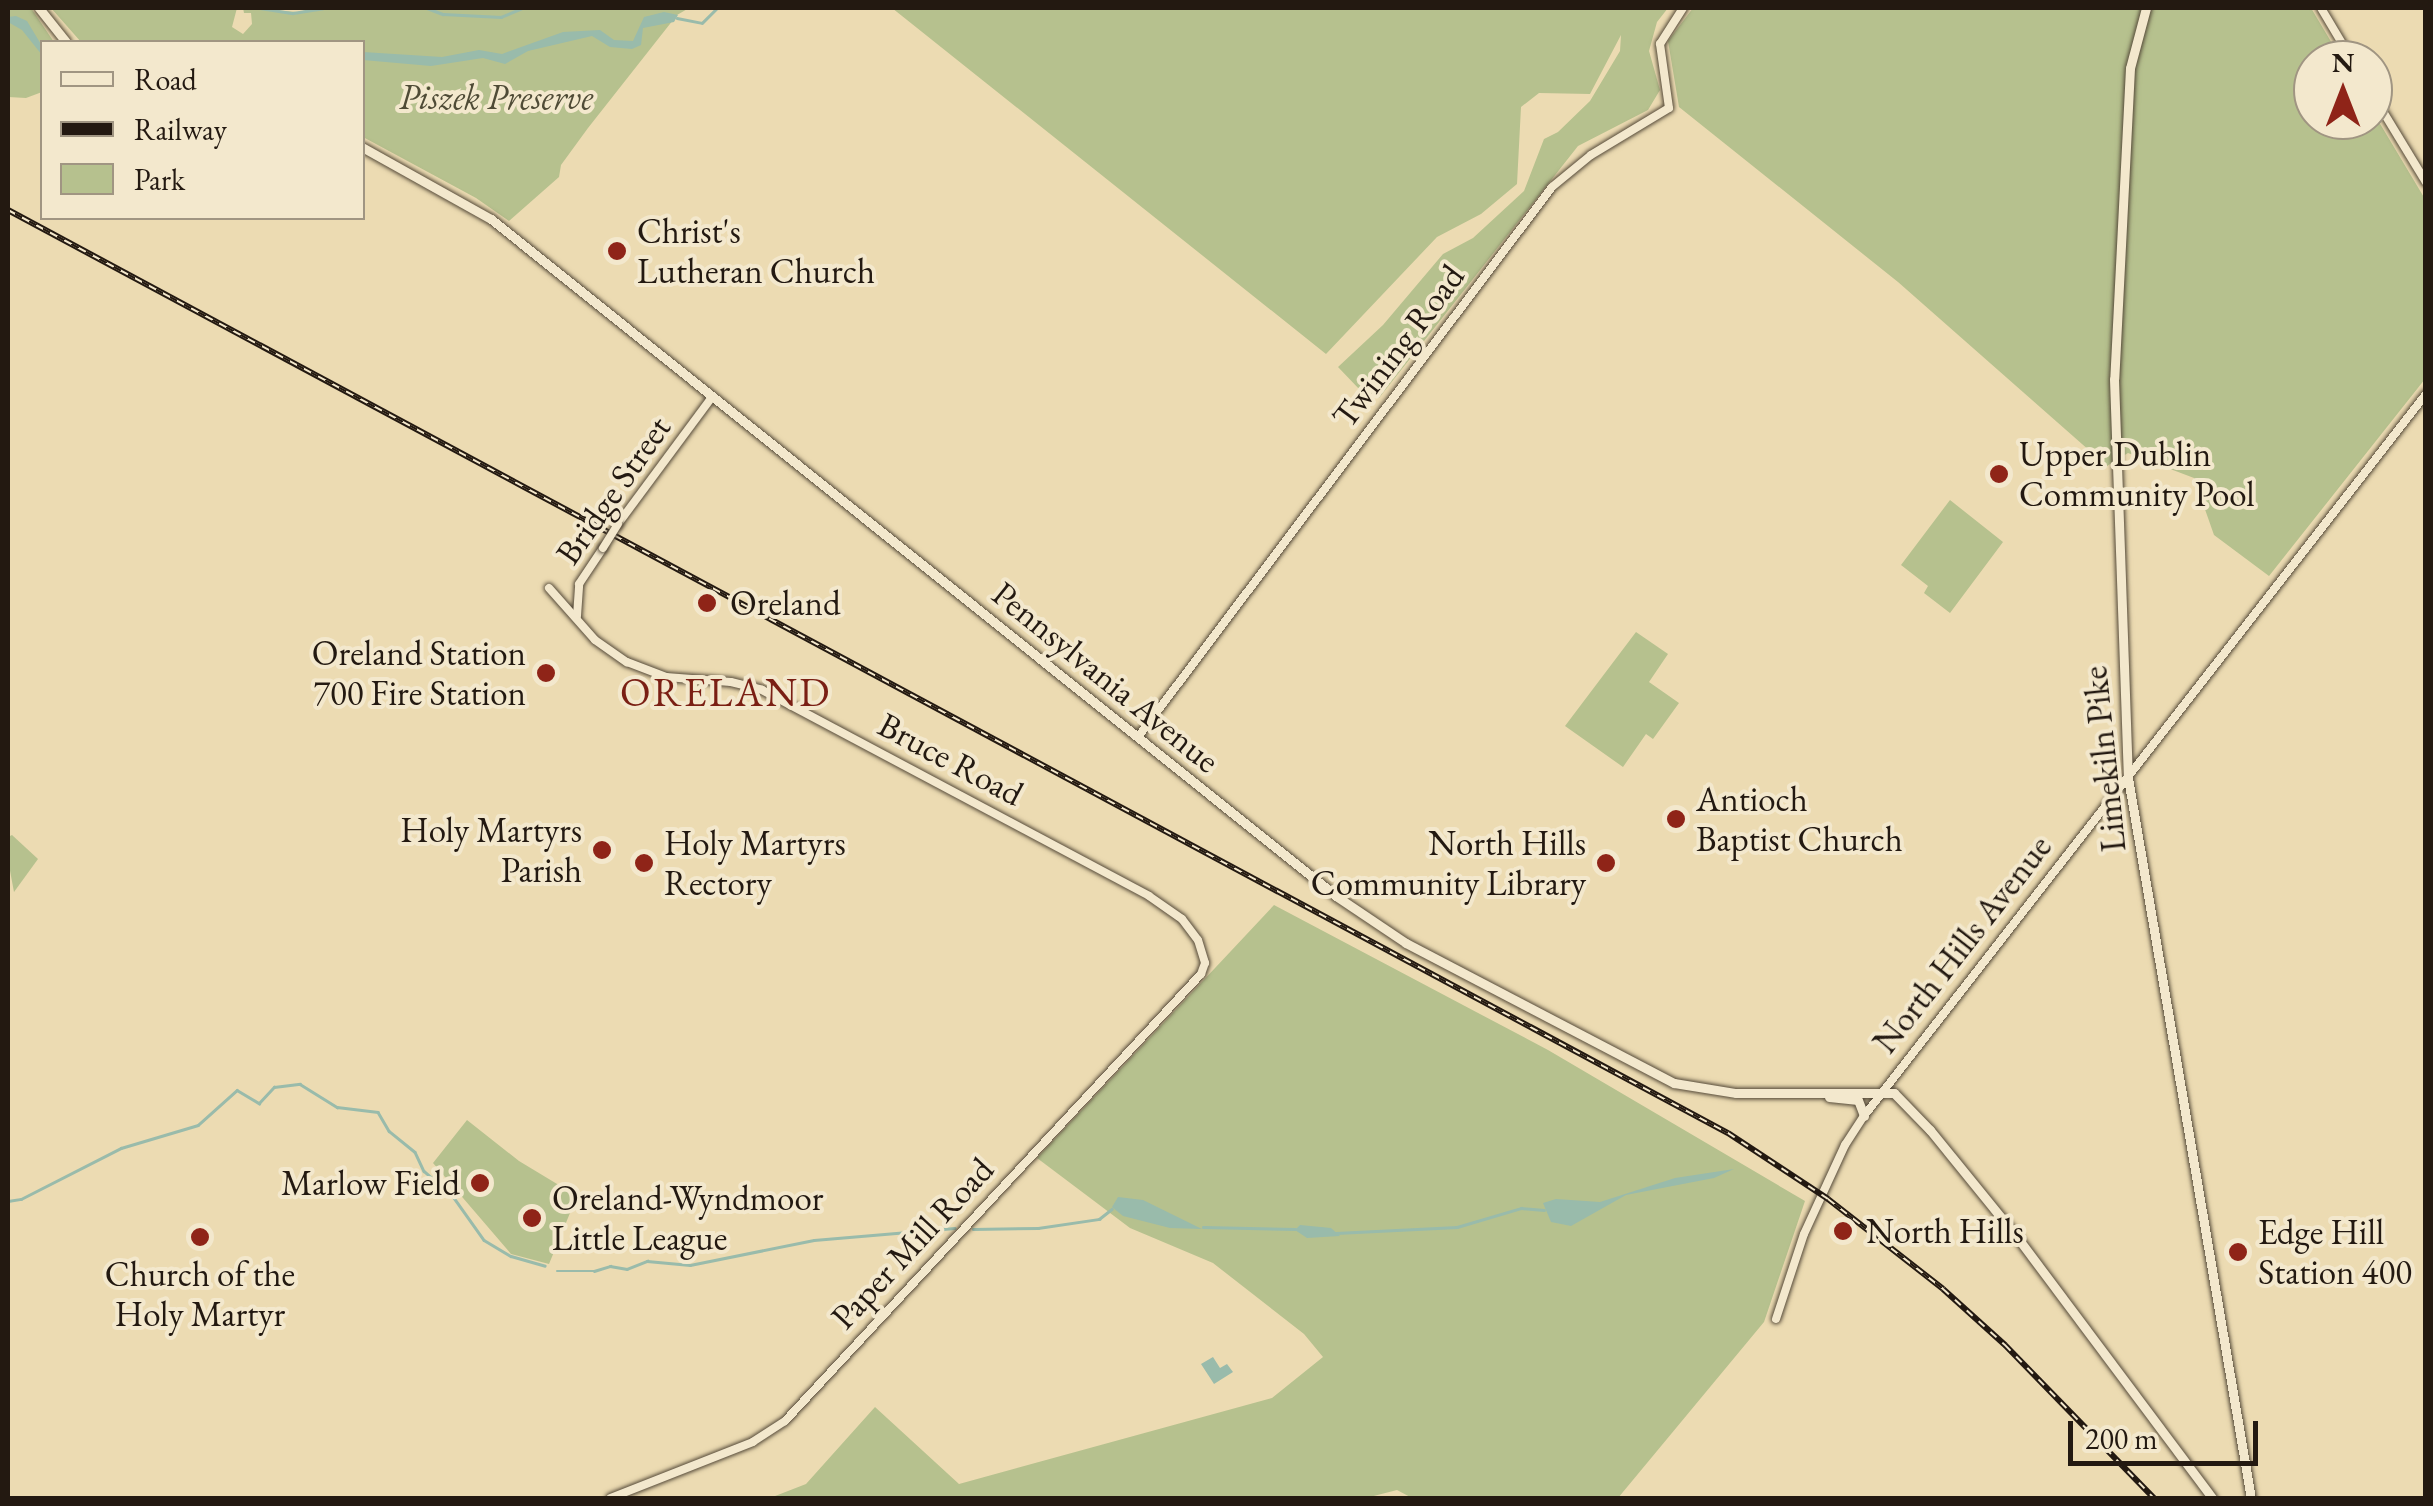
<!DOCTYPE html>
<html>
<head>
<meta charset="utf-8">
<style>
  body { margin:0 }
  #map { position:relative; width:2433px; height:1506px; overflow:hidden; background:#ecdbb2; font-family:"EB Garamond",serif }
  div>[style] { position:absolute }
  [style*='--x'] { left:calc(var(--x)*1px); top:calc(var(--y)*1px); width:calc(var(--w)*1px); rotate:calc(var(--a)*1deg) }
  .green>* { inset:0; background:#b6c18e }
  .water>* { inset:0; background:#99bbab }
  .round { border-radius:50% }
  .stream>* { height:2.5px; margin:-1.25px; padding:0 1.25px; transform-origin:1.25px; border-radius:1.25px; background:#99bbab }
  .roads { filter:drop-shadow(0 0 2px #554a39) drop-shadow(0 0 2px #554a39) }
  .tertiary>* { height:8px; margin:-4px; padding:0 4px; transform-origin:4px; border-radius:4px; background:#f3e8cd }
  .secondary>* { height:9px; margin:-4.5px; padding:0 4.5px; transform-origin:4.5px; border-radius:4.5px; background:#f3e8cd }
  .rail>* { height:6px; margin-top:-3px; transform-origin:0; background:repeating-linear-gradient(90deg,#f3e8cd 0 8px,#231911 0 16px); box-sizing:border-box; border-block:2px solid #231911 }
  .bridges { filter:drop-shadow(0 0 2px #554a39) drop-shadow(0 0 2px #554a39) }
  .tertiary-bridge>* { height:8px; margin:-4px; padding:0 4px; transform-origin:4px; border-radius:4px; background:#f3e8cd }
  .dots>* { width:28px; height:28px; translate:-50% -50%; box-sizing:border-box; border:5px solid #f3e8cd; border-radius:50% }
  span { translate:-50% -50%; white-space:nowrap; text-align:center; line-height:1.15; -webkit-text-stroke:8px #f3e8cd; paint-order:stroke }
  .park-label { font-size:35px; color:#4f4b36; font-style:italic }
  .poi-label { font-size:35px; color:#231911 }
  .left { translate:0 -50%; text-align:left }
  .right { translate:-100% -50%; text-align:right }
  .street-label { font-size:35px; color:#231911 }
  .quarter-label { font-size:40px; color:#7a1f14; letter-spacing:2.5px }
  .frame { position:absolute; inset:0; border:10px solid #231911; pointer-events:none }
  .legend { position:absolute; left:40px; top:40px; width:325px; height:180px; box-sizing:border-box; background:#f3e8cd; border:2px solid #a09582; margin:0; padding:12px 18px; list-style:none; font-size:30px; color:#231911 }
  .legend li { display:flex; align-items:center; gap:20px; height:50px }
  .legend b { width:50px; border:2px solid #a09582 }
  .north { position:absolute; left:2293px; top:40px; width:100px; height:100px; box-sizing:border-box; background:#f3e8cd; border:2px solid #a09582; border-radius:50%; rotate:0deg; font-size:28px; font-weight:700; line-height:40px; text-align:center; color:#231911 }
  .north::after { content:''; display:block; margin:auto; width:35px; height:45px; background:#8f2418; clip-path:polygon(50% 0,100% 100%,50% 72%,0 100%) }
  .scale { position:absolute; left:2068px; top:1421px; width:190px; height:45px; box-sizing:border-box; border:5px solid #231911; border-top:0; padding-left:12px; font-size:30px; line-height:35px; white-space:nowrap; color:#231911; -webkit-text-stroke:8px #f3e8cd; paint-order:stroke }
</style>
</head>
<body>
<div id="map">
  <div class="green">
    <i style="clip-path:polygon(8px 8px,31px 8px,54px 42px,42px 42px,42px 92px,26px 98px,8px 97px)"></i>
    <i style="clip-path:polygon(51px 8px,237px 8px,232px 27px,243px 34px,252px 24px,251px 13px,244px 13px,243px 8px,298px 12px,315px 8px,689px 8px,677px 15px,588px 128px,561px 165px,559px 177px,509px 221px,476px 198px,363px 137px,362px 42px,81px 42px)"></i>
    <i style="clip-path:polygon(892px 8px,1668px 8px,1657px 22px,1649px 51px,1660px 90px,1648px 110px,1578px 146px,1379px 398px,1361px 391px,1338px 367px,1383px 325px,1443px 254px,1473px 238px,1524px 191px,1544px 139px,1558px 132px,1590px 101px,1620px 51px,1621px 35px,1590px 94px,1539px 93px,1521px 107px,1517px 184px,1481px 214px,1437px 237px,1326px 354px)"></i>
    <i style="clip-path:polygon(1693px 8px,2311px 8px,2342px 60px,2313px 60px,2313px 120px,2373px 120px,2373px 112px,2425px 199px,2425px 379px,2269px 576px,2214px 535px,2194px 478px,2128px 453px,2107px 466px,1898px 282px,1679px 107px,1668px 41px)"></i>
    <i style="clip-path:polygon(1950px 500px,2003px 542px,1950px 613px,1924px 593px,1928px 586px,1901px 565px)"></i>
    <i style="clip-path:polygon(1636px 632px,1668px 654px,1649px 682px,1679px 703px,1653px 739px,1646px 734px,1623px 767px,1565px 726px)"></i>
    <i style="clip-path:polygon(12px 835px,38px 859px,14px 892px,8px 860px,8px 837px)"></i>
    <i style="clip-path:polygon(1274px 905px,1548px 1050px,1805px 1201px,1764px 1322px,1618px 1498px,1412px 1498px,1397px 1490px,1366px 1498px,770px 1498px,806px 1484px,875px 1407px,959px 1484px,1272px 1398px,1323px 1357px,1304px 1334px,1213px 1263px,1130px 1228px,1037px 1158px)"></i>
    <i style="clip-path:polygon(467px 1120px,519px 1161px,577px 1196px,549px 1264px,511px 1254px,433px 1163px)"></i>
  </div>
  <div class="water">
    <i style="clip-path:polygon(664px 12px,678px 15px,674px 22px,643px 28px,641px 45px,632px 49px,610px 47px,592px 36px,528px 51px,505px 64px,483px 58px,431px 66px,363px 60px,363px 52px,442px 57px,479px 50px,502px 54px,563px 32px,600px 30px,614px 40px,633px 41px,644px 17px)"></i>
    <i style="clip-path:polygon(16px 16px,27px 21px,42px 46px,42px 55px,22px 30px,8px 22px,8px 17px)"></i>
    <i class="round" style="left:1987px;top:462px;width:24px;height:24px"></i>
    <i style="clip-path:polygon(1734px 1169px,1714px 1178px,1626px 1195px,1571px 1226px,1551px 1222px,1543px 1203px,1556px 1199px,1600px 1202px,1675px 1178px)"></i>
    <i style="clip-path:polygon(1118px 1197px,1143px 1200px,1202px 1229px,1170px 1228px,1123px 1216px,1112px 1207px)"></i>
    <i style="clip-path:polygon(1300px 1225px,1331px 1228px,1340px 1236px,1307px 1238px,1295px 1230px)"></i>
    <i style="clip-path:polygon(1213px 1357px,1220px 1368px,1227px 1364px,1233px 1372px,1214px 1384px,1201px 1364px)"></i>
  </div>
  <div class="stream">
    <i style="--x:260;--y:8;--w:33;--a:9"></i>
    <i style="--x:293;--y:13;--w:30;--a:-9"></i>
    <i style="--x:427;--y:8;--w:17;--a:21"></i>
    <i style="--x:443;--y:14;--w:58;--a:3"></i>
    <i style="--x:501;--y:17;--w:23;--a:-23"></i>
    <i style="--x:677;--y:18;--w:25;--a:11"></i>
    <i style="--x:702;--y:23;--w:21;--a:-45"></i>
    <i style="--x:8;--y:1201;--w:13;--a:-9"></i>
    <i style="--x:21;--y:1199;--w:112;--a:-27"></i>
    <i style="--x:121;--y:1148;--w:80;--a:-16.6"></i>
    <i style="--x:198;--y:1125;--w:52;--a:-41.9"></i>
    <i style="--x:237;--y:1090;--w:26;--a:31"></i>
    <i style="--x:259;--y:1103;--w:22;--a:-47"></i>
    <i style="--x:274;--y:1087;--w:26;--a:-7"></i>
    <i style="--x:300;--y:1084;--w:44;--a:31.9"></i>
    <i style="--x:337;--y:1107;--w:41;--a:7"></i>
    <i style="--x:378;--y:1112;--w:22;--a:60"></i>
    <i style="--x:389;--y:1131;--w:33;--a:39"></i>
    <i style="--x:415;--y:1152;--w:21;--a:65"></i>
    <i style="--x:424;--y:1171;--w:37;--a:41"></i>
    <i style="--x:452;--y:1195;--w:55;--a:54.6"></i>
    <i style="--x:484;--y:1240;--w:31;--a:31"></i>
    <i style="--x:511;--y:1256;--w:35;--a:16"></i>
    <i style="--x:1203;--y:1227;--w:92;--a:1.2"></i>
    <i style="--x:973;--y:1229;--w:65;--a:-0.9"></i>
    <i style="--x:1038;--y:1228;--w:62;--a:-8.4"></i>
    <i style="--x:1099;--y:1219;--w:16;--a:-38"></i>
    <i style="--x:1336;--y:1233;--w:121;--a:-2.8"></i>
    <i style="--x:1457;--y:1227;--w:67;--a:-16.5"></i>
    <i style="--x:1521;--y:1208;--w:23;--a:5"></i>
    <i style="--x:557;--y:1271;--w:37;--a:0"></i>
    <i style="--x:594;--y:1271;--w:17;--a:-17"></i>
    <i style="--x:610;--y:1266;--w:17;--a:10"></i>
    <i style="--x:627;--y:1269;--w:22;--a:-22"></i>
    <i style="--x:647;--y:1261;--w:43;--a:5.3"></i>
    <i style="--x:690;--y:1265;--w:126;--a:-11.4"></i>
    <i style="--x:814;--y:1240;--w:141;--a:-4.9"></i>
  </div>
  <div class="roads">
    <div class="tertiary">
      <i style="--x:2321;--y:8;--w:61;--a:59.2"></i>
      <i style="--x:2373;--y:95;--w:102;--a:58.7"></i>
      <i style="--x:618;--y:524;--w:158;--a:-53.5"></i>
      <i style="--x:549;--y:588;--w:69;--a:48.5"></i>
      <i style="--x:595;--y:640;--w:39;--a:35"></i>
      <i style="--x:627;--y:662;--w:42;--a:21"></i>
      <i style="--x:666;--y:677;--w:65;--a:4.4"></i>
      <i style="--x:731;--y:682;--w:32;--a:14"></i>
      <i style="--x:762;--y:690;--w:438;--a:28"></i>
      <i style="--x:1149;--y:896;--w:40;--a:34.9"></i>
      <i style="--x:1182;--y:919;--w:26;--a:53"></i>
      <i style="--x:1198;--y:940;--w:24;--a:73"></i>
      <i style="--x:1205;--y:963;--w:12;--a:110"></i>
      <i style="--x:1201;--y:974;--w:611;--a:132.94"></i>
      <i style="--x:785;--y:1421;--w:38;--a:147"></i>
      <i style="--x:753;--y:1442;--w:153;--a:158.5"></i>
      <i style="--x:577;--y:616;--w:32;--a:-86"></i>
      <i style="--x:579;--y:584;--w:43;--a:-56.3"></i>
      <i style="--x:1138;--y:737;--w:688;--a:-53.03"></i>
      <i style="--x:1552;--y:187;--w:50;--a:-39.4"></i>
      <i style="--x:1591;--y:155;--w:91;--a:-31.1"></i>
      <i style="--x:1669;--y:108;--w:65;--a:-98"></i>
      <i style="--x:1660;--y:44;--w:43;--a:-57.4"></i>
      <i style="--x:1776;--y:1319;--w:89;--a:-71.8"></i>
      <i style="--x:1804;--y:1234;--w:98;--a:-65.3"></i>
      <i style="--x:1845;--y:1145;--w:35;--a:-57"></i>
      <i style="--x:1864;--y:1116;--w:915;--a:-52.1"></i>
    </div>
    <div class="secondary">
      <i style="--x:39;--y:8;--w:43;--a:51.5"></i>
      <i style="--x:2146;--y:8;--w:62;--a:104.9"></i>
      <i style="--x:2130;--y:68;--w:311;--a:92.9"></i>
      <i style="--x:2114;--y:379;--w:399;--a:88"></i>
      <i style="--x:2128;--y:778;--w:730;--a:80.31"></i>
      <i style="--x:362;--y:147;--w:148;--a:29.2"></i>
      <i style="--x:491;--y:219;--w:1083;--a:38.7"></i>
      <i style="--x:1336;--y:896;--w:84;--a:33.9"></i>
      <i style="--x:1406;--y:943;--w:302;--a:27.6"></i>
      <i style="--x:1674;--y:1083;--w:63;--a:9.2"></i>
      <i style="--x:1736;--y:1093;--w:158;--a:0"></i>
      <i style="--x:1894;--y:1093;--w:52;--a:45.8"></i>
      <i style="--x:1930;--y:1130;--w:138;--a:50.9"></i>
      <i style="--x:2017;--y:1237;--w:326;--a:53.2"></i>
      <i style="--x:1829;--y:1097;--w:29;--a:6"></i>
      <i style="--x:1858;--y:1100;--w:17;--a:69"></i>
    </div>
  </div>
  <div class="rail">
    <i style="--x:8;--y:210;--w:1952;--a:28.22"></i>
    <i style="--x:1728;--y:1133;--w:120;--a:33.4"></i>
    <i style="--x:1828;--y:1199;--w:146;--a:38"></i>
    <i style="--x:1943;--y:1289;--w:84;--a:42.1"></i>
    <i style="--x:2005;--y:1345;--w:214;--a:45.8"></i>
  </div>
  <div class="bridges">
    <div class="tertiary-bridge">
      <i style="--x:603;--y:548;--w:28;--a:-58"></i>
    </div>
  </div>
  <div class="dots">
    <i style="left:617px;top:251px;background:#8f2418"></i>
    <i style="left:1999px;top:474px;background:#8f2418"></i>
    <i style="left:707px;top:603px;background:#8f2418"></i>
    <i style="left:546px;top:673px;background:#8f2418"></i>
    <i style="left:1676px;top:819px;background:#8f2418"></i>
    <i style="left:602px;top:850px;background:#8f2418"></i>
    <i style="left:644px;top:863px;background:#8f2418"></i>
    <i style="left:1606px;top:863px;background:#8f2418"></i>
    <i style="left:480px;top:1183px;background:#8f2418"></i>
    <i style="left:532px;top:1218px;background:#8f2418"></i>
    <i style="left:1843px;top:1231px;background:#8f2418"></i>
    <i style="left:200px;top:1237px;background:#8f2418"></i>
    <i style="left:2238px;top:1252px;background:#8f2418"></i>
  </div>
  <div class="park-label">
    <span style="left:496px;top:97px">Piszek Preserve</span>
  </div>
  <div class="poi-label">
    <span class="left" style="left:637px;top:251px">Christ's<br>Lutheran Church</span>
    <span class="left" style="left:2019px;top:474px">Upper Dublin<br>Community Pool</span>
    <span class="left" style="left:730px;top:603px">Oreland</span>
    <span class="right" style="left:526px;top:673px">Oreland Station<br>700 Fire Station</span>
    <span class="left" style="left:1696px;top:819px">Antioch<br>Baptist Church</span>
    <span class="right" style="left:582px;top:850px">Holy Martyrs<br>Parish</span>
    <span class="left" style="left:664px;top:863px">Holy Martyrs<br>Rectory</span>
    <span class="right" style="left:1586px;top:863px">North Hills<br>Community Library</span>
    <span class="right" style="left:460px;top:1183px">Marlow Field</span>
    <span class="left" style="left:552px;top:1218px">Oreland-Wyndmoor<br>Little League</span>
    <span class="left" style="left:1866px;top:1231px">North Hills</span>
    <span class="left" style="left:2258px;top:1252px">Edge Hill<br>Station 400</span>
    <span style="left:200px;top:1294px">Church of the<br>Holy Martyr</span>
  </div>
  <div class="street-label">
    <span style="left:1398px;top:346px;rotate:-53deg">Twining Road</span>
    <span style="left:613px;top:490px;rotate:-55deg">Bridge Street</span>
    <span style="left:1106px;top:677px;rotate:39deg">Pennsylvania Avenue</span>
    <span style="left:951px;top:759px;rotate:28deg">Bruce Road</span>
    <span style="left:2104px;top:759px;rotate:-96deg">Limekiln Pike</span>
    <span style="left:1962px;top:944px;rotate:-52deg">North Hills Avenue</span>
    <span style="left:912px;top:1243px;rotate:-47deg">Paper Mill Road</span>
  </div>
  <div class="quarter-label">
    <span style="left:726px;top:692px">ORELAND</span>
  </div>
  <div class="frame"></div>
  <ul class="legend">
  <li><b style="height:12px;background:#f3e8cd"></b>Road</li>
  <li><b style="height:12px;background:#231911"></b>Railway</li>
  <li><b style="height:28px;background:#b6c18e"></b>Park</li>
  </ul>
  <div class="north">N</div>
  <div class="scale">200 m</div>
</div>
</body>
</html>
